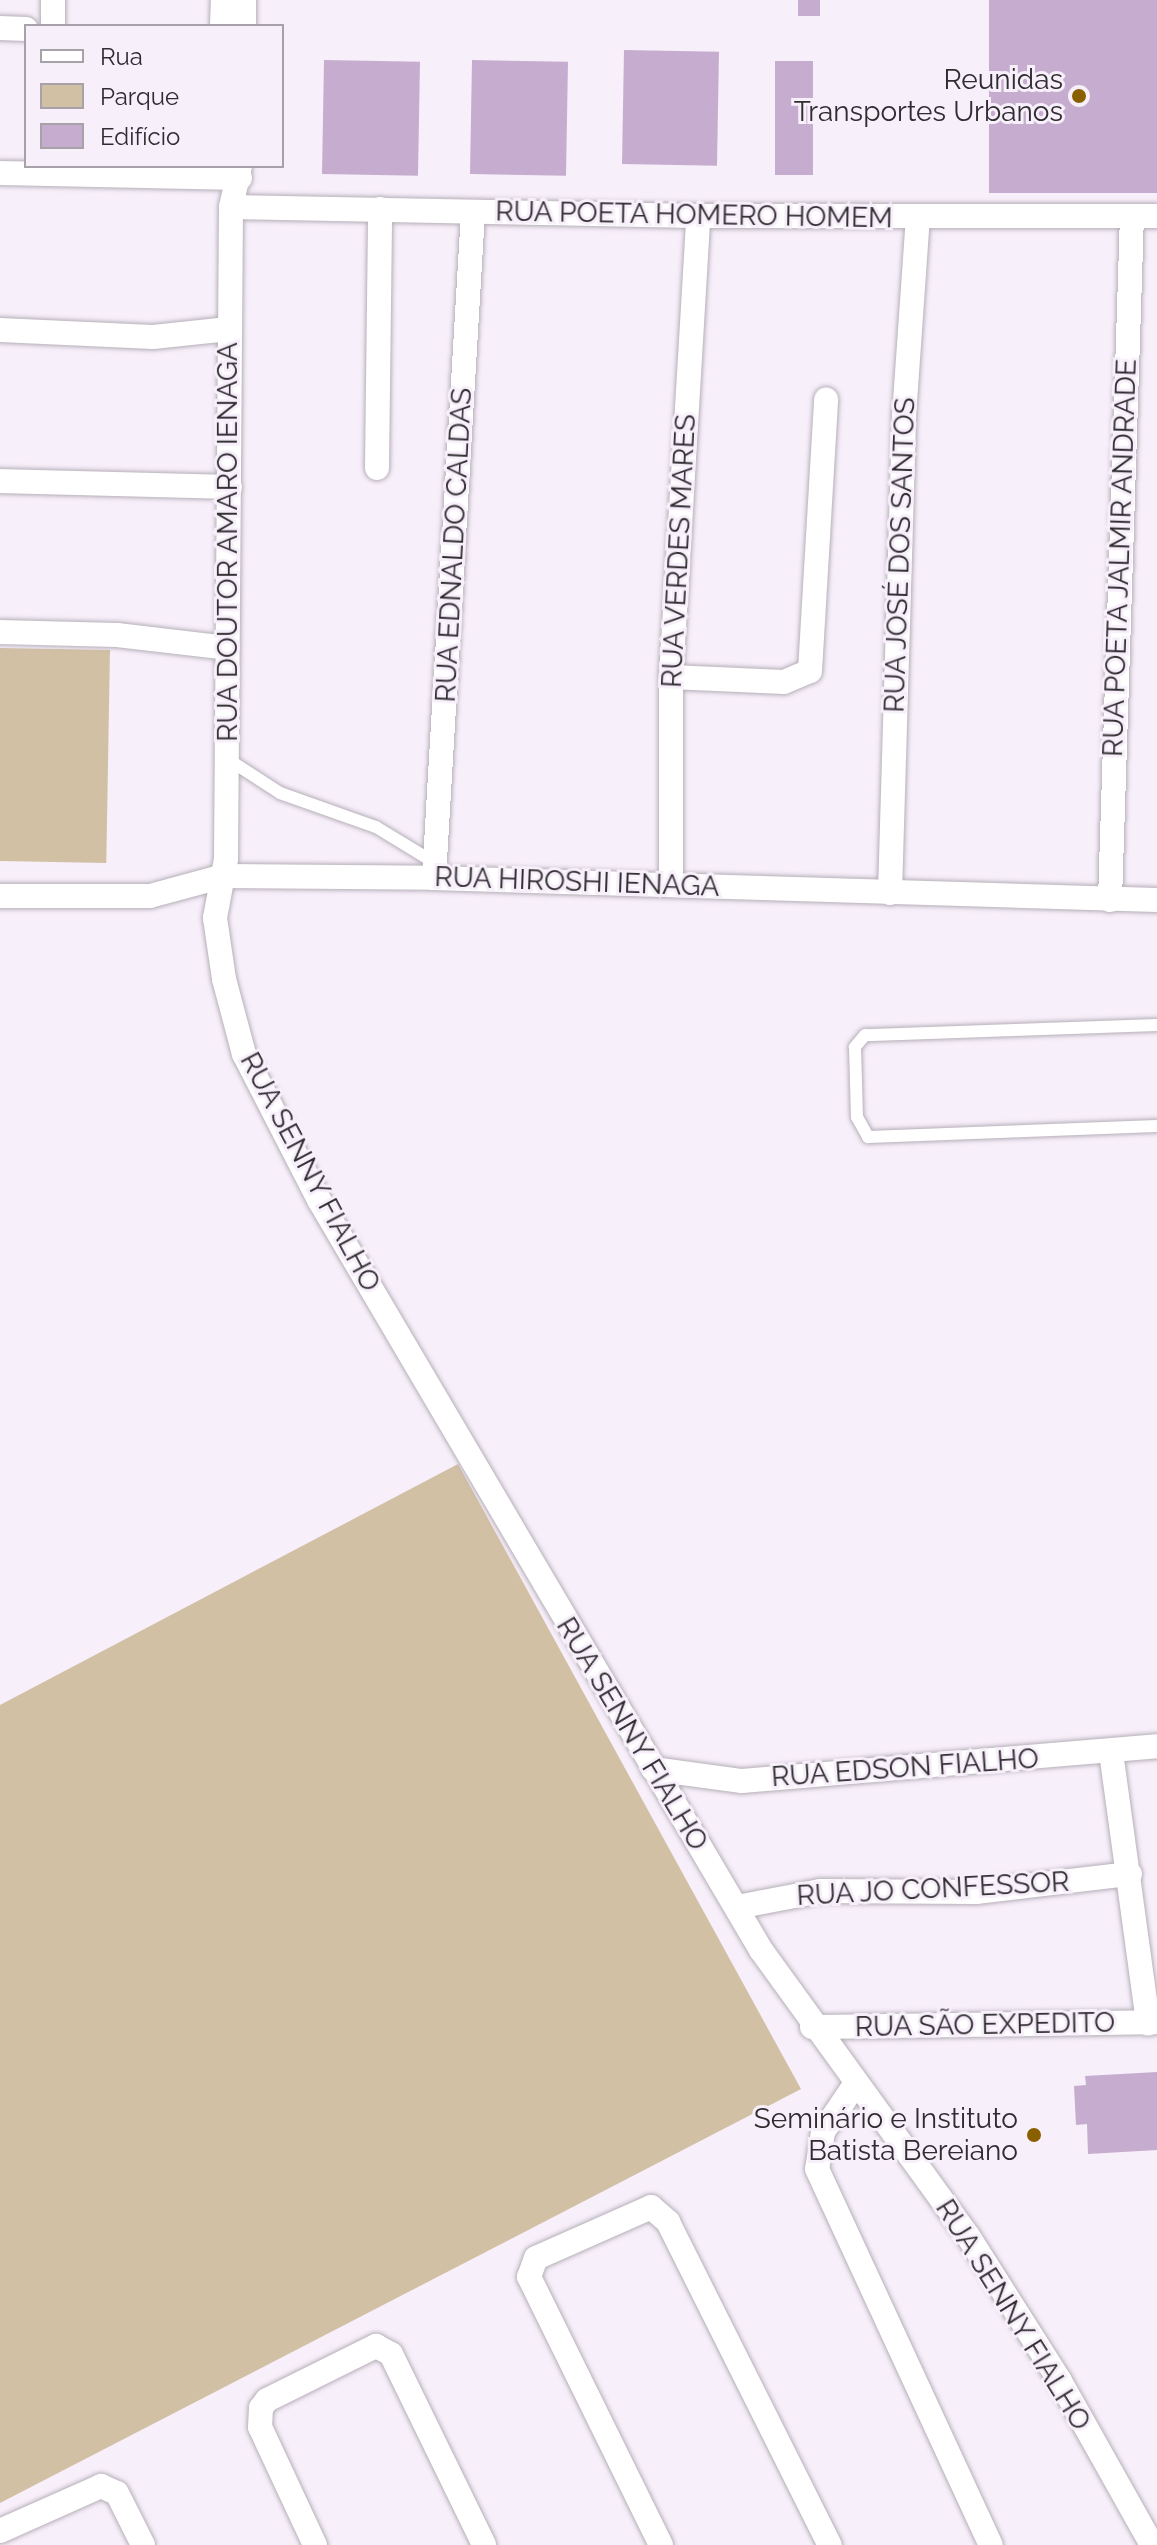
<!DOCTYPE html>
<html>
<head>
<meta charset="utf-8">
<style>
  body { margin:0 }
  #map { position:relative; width:1157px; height:2545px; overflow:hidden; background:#f7effa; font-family:Raleway,sans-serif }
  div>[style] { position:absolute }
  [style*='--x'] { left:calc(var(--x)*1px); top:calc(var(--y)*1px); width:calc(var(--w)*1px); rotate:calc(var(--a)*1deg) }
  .green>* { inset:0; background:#d2c0a5; transform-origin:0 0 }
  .building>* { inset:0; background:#c6adcf; transform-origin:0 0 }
  .roads { filter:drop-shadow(0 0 2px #b6afb8) drop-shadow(0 0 2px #b6afb8) }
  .lane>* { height:12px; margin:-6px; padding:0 6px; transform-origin:6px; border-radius:6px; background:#fff }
  .street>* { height:24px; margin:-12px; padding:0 12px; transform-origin:12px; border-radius:12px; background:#fff }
  .dots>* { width:22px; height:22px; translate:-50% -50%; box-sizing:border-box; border:4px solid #f7effa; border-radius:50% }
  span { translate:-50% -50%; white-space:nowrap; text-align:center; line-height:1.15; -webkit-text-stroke:6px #f7effa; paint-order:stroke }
  .poi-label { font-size:28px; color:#302d31 }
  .right { translate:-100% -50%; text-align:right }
  .street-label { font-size:28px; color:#302d31 }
  .legend { position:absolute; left:24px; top:24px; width:260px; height:144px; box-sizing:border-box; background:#f7effa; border:2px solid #a7a1aa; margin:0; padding:10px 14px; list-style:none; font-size:24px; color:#302d31 }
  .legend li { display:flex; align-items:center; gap:16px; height:40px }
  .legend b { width:40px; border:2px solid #a7a1aa }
</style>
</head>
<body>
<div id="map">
  <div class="green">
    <i style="left:0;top:648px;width:110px;height:213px;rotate:1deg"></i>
    <i style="clip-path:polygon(458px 1464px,801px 2089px,0 2503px,0 1705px)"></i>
  </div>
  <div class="building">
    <i style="left:798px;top:0;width:22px;height:16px"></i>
    <i style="left:989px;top:0;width:168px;height:193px"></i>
    <i style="left:624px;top:50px;width:95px;height:114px;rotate:1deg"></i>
    <i style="left:324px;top:60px;width:96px;height:114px;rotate:1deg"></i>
    <i style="left:472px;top:60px;width:96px;height:114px;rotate:1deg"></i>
    <i style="left:775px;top:61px;width:38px;height:114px"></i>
    <i style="clip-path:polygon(1157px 2072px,1157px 2150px,1088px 2154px,1087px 2124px,1076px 2125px,1074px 2086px,1086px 2085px,1085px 2076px)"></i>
  </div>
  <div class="roads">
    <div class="lane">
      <i style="--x:226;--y:758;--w:64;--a:32.9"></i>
      <i style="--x:280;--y:793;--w:102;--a:19.5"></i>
      <i style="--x:376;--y:827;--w:69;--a:31.4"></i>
      <i style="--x:1157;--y:1025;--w:292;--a:178"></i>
      <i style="--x:865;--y:1035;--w:16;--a:130"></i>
      <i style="--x:855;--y:1047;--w:70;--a:88.4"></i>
      <i style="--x:857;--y:1117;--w:23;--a:61"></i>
      <i style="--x:868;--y:1137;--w:289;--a:-2.2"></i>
    </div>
    <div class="street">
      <i style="--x:53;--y:0;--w:26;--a:90"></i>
      <i style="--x:222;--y:26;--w:26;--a:-88"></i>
      <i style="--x:244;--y:26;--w:26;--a:-90"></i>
      <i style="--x:0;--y:28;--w:26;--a:2"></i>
      <i style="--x:240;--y:166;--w:42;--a:102.4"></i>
      <i style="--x:231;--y:207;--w:652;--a:90.44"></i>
      <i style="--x:226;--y:859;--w:60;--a:100.6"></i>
      <i style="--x:215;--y:918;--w:62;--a:81.6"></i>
      <i style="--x:224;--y:979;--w:78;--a:75.1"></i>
      <i style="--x:244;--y:1054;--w:164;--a:62.8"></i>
      <i style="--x:319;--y:1200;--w:871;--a:59.49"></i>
      <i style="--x:761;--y:1950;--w:353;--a:54.1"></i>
      <i style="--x:968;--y:2236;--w:172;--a:57.6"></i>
      <i style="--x:1060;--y:2381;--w:188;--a:60.7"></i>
      <i style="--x:0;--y:173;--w:240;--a:1.2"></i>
      <i style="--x:231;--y:207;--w:467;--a:1.1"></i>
      <i style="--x:698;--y:216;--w:459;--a:0"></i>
      <i style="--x:0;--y:330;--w:153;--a:2.6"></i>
      <i style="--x:153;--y:337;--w:76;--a:-6"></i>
      <i style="--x:377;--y:468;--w:259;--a:-89.3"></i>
      <i style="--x:0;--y:481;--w:230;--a:1.5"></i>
      <i style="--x:0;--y:632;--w:117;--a:1.5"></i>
      <i style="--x:117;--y:635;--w:111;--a:6.7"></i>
      <i style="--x:671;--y:677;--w:113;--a:2.5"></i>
      <i style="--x:784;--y:682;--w:28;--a:-23"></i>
      <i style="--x:810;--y:671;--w:272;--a:-86.6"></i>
      <i style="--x:434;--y:878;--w:667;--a:-86.65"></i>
      <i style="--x:671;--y:885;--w:208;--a:-90"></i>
      <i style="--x:671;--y:677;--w:462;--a:-86.6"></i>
      <i style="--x:890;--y:893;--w:477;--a:-88.3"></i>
      <i style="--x:904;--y:416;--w:199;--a:-86"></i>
      <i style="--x:0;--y:896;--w:150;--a:0"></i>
      <i style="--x:150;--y:896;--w:77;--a:-15.1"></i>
      <i style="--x:224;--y:876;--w:210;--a:0.5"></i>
      <i style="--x:434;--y:878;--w:723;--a:1.74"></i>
      <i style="--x:1110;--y:900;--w:684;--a:-88.16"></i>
      <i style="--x:1111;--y:1752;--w:274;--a:82.2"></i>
      <i style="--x:653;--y:1769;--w:90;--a:7.7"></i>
      <i style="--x:742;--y:1781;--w:416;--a:-4.8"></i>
      <i style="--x:737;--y:1907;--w:85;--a:-10.9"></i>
      <i style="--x:820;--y:1891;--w:156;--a:0.4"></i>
      <i style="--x:976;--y:1892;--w:155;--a:-6.7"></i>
      <i style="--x:812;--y:2027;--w:345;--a:-0.8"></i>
      <i style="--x:856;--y:2083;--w:59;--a:124"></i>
      <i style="--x:823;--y:2132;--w:37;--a:99"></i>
      <i style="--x:817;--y:2169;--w:414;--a:65.2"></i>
      <i style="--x:0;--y:2531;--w:111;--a:-24"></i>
      <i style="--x:101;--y:2486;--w:17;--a:24"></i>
      <i style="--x:117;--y:2493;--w:58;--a:63.4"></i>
      <i style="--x:315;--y:2545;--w:130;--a:-115"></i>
      <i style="--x:260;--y:2427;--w:19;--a:-87"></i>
      <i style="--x:261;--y:2408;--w:10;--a:-53"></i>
      <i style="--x:267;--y:2400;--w:122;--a:-26.4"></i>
      <i style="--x:376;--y:2346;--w:17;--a:28"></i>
      <i style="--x:391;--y:2354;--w:212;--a:64"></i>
      <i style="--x:661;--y:2545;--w:299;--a:-116.2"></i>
      <i style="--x:529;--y:2277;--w:20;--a:-70"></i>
      <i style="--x:536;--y:2258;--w:126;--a:-23.9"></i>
      <i style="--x:651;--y:2207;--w:23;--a:41"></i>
      <i style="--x:668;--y:2222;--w:361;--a:63.4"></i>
    </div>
  </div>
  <div class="dots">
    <i style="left:1079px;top:96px;background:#8a5f00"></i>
    <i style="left:1034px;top:2135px;background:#8a5f00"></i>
  </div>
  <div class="poi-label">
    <span class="right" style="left:1063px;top:96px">Reunidas<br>Transportes Urbanos</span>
    <span class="right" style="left:1018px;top:2135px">Seminário e Instituto<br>Batista Bereiano</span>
  </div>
  <div class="street-label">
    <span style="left:694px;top:215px;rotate:1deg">RUA POETA HOMERO HOMEM</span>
    <span style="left:228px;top:542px;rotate:-90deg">RUA DOUTOR AMARO IENAGA</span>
    <span style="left:454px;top:545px;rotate:-87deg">RUA EDNALDO CALDAS</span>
    <span style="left:679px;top:551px;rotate:-87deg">RUA VERDES MARES</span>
    <span style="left:900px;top:555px;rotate:-88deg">RUA JOSÉ DOS SANTOS</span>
    <span style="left:1120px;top:558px;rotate:-88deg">RUA POETA JALMIR ANDRADE</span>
    <span style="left:577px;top:882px;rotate:2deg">RUA HIROSHI IENAGA</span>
    <span style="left:310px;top:1172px;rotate:62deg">RUA SENNY FIALHO</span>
    <span style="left:632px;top:1734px;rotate:59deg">RUA SENNY FIALHO</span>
    <span style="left:905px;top:1768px;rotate:-4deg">RUA EDSON FIALHO</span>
    <span style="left:933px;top:1889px;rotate:-3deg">RUA JO CONFESSOR</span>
    <span style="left:985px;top:2025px;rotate:-1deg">RUA SÃO EXPEDITO</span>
    <span style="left:1013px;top:2315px;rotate:58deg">RUA SENNY FIALHO</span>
  </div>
  <ul class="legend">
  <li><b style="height:10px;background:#fff"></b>Rua</li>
  <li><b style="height:22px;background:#d2c0a5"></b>Parque</li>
  <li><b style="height:22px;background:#c6adcf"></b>Edifício</li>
  </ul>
</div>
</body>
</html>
